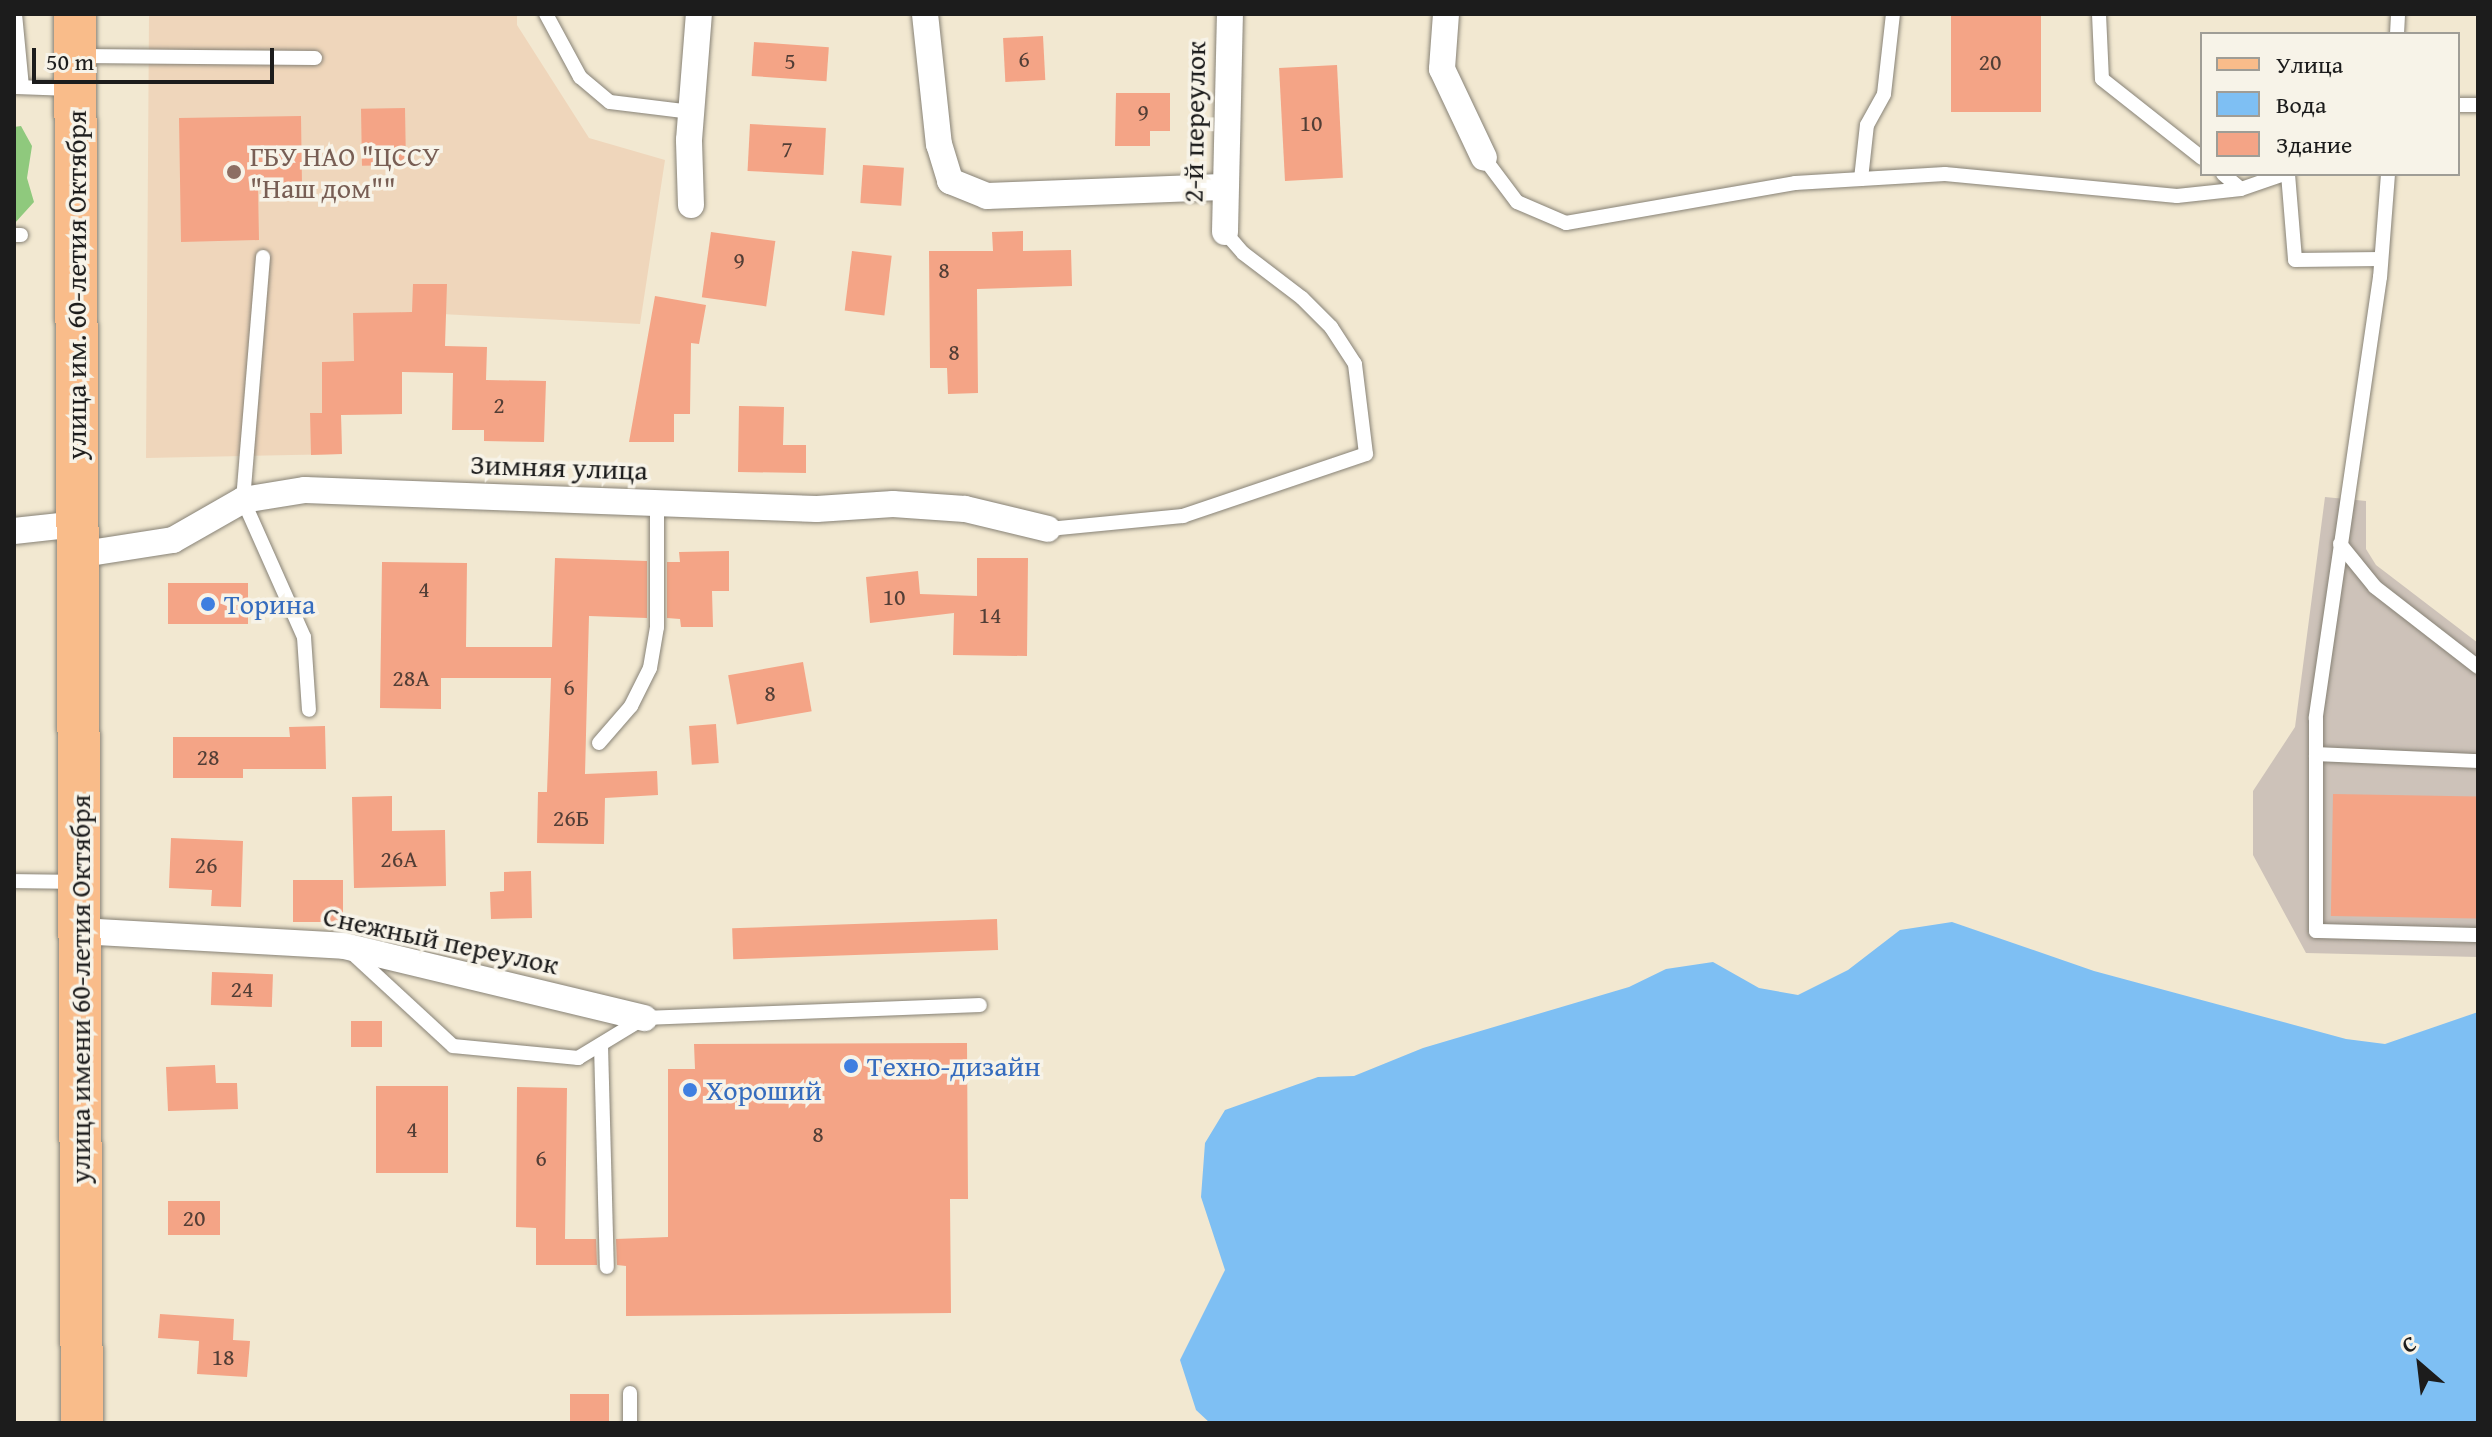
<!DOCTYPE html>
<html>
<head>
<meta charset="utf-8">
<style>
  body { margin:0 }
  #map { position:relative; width:2492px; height:1437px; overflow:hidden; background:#f2e8d1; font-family:"Gentium Book Plus",serif }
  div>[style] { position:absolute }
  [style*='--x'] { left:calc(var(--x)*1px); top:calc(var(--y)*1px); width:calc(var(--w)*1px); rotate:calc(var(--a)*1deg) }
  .built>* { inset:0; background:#efd6bb }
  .industrial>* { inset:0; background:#cdc2b9 }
  .green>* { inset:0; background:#8fc97d }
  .water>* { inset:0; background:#7ebff3 }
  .building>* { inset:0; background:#f4a486; transform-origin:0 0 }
  .roads { filter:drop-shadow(0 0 2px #878276) drop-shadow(0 0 2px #878276) }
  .service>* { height:14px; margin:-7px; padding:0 7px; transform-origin:7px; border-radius:7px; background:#fff }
  .minor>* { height:26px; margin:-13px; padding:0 13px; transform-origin:13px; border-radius:13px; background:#fff }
  .primary>* { height:42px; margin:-21px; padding:0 21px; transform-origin:21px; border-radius:21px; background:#f9bc8a }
  .dots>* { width:22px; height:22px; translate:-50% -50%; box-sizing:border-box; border:4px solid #f7f3e8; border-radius:50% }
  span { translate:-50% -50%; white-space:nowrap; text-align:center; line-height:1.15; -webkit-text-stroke:7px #f7f3e8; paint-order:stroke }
  .number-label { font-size:24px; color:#523e36 }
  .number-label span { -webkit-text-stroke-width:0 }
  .street-label { font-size:28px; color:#1c1c1c }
  .education-label { font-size:28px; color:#785e54 }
  .left { translate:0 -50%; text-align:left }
  .shop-label { font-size:28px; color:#366cbe }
  .frame { position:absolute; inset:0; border:16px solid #1c1c1c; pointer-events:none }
  .legend { position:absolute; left:2200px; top:32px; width:260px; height:144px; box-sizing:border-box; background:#f7f3e8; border:2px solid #9f9d96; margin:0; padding:10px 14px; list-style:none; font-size:24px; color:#1c1c1c }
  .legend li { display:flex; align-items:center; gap:16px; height:40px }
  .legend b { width:40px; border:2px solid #9f9d96 }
  .north { position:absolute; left:2380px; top:1325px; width:80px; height:80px; -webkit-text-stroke:6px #f7f3e8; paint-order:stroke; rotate:332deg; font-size:22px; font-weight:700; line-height:32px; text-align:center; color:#1c1c1c }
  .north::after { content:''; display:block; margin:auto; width:28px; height:36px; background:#1c1c1c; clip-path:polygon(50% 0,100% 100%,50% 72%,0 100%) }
  .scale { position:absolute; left:32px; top:48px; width:242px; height:36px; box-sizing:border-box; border:4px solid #1c1c1c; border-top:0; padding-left:10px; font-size:24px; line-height:28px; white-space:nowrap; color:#1c1c1c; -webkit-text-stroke:6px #f7f3e8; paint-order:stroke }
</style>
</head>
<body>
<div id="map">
  <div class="built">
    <i style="clip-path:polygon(149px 14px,517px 14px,517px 25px,589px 138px,665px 160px,640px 324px,401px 312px,402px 414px,341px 415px,342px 454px,146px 458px)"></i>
  </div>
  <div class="industrial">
    <i style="clip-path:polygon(2325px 497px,2366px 501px,2366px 549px,2376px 565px,2478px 643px,2478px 957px,2306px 953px,2253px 855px,2253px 791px,2295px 727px)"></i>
  </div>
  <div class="green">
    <i style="clip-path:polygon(21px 126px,32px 146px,27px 178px,34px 202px,14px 224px,14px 127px)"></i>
  </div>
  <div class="water">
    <i style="clip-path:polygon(1952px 922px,2094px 971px,2346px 1039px,2385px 1044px,2478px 1012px,2478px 1423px,1210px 1423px,1196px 1410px,1180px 1360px,1225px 1270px,1201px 1197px,1205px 1143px,1225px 1110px,1318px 1077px,1354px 1076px,1423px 1048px,1629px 987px,1666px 969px,1713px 962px,1759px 988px,1798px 995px,1848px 970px,1900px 930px)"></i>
  </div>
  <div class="building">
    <i style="left:1951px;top:14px;width:90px;height:98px"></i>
    <i style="left:1043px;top:36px;width:44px;height:40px;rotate:87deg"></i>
    <i style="left:754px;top:42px;width:75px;height:34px;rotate:4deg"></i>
    <i style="left:1337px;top:65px;width:113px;height:58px;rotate:87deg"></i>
    <i style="clip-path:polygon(1116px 93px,1170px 93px,1170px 131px,1150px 131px,1150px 146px,1115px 146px)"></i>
    <i style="left:405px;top:108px;width:57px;height:44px;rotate:89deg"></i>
    <i style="clip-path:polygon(301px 116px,302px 185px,258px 186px,259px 240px,181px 242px,179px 118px)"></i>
    <i style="left:750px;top:124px;width:76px;height:47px;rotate:3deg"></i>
    <i style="left:863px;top:165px;width:41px;height:38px;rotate:4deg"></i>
    <i style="clip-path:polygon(1023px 231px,1023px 251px,1071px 250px,1072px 286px,977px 289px,978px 393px,948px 394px,947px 368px,930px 368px,929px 251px,993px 251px,992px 232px)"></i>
    <i style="left:711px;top:232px;width:65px;height:66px;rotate:8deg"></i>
    <i style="left:852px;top:251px;width:40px;height:60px;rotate:7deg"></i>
    <i style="clip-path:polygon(413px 284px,447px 284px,445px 346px,487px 347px,486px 380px,546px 381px,544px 442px,484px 441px,484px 430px,452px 430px,453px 373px,402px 372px,402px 414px,341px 415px,342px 454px,311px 455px,310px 413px,322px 413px,322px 362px,354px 361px,353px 313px,412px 312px)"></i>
    <i style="clip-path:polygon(655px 296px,706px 305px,699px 344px,691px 343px,690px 414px,674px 414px,674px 442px,629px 442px)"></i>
    <i style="clip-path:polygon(739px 406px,784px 407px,783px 445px,806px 445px,806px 473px,738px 472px)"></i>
    <i style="clip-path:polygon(729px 551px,729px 591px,712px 591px,713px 627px,681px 627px,680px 619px,667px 618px,667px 562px,680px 562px,679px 552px)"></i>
    <i style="clip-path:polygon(555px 558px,647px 561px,647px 618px,589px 616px,585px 774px,657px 771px,658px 795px,605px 798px,604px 844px,537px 843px,538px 792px,547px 792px,551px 678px,441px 678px,441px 709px,380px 708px,382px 562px,467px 563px,466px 647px,552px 647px)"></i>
    <i style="clip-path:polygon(977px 558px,1028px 558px,1027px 656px,953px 655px,954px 613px,870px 623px,866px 577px,918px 571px,920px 594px,977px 596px)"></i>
    <i style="left:248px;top:583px;width:41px;height:80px;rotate:90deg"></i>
    <i style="left:803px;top:662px;width:50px;height:76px;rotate:80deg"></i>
    <i style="left:716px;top:724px;width:39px;height:27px;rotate:86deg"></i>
    <i style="clip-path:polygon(325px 726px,326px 769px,243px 769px,243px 778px,173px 778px,173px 737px,290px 737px,289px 727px)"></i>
    <i style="left:2333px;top:794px;width:145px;height:122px;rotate:1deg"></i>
    <i style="clip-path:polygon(392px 796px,392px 831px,445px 830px,446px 886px,354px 888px,352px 797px)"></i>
    <i style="clip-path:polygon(171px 838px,243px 841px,241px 907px,211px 906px,212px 890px,169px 888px)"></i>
    <i style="clip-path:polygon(531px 871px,532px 918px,491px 919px,490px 892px,504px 891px,504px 872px)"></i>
    <i style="left:293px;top:880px;width:50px;height:42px"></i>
    <i style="left:997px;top:919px;width:31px;height:265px;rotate:88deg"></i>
    <i style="left:212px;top:972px;width:61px;height:33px;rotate:2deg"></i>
    <i style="left:351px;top:1021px;width:31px;height:26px"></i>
    <i style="clip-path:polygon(967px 1043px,968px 1199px,950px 1199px,951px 1313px,626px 1316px,626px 1266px,617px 1265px,616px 1239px,668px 1237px,668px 1069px,695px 1069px,694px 1044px)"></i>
    <i style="clip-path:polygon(215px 1065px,216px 1083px,237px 1083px,238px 1109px,168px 1111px,166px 1067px)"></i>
    <i style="left:376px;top:1086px;width:72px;height:87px"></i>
    <i style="clip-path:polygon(517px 1087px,567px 1088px,565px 1239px,596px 1239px,597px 1265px,536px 1265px,536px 1228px,516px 1227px)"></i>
    <i style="left:168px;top:1201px;width:52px;height:34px"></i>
    <i style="clip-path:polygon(160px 1314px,234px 1319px,233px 1340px,250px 1341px,247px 1377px,197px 1374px,199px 1341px,158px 1338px)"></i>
    <i style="left:570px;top:1394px;width:39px;height:29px"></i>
  </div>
  <div class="roads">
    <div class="service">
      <i style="--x:15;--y:14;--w:73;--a:84.5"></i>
      <i style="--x:546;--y:14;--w:72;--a:61.6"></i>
      <i style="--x:580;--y:77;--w:39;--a:40"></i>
      <i style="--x:610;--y:102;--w:82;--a:7"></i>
      <i style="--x:2099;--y:14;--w:65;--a:87.4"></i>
      <i style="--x:2102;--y:79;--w:127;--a:38.3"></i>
      <i style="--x:2397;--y:34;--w:20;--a:-87"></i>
      <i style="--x:79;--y:56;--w:236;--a:0.5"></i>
      <i style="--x:16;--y:87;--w:55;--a:2.1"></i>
      <i style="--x:2458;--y:105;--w:20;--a:0"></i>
      <i style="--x:1484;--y:158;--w:55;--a:53.1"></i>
      <i style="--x:1517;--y:202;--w:53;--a:23.2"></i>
      <i style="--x:1566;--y:223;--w:232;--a:-9.9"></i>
      <i style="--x:1795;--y:183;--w:150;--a:-3.4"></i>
      <i style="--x:1945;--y:174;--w:233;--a:5.4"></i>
      <i style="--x:2177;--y:196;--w:64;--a:-6.2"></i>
      <i style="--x:2241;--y:189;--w:46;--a:-19.2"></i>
      <i style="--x:2223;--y:174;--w:23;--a:40"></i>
      <i style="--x:2288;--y:174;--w:86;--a:85.3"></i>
      <i style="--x:2295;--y:260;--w:86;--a:-0.7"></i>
      <i style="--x:2388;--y:174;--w:103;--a:94.4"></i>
      <i style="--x:2380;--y:277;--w:446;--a:98.3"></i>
      <i style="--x:2316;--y:718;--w:213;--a:90"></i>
      <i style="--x:2316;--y:931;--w:162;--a:1.4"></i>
      <i style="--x:1861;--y:179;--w:54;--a:-83.7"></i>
      <i style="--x:1867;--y:125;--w:35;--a:-61"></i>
      <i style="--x:1884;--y:94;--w:81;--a:-83.6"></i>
      <i style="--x:14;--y:235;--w:7;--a:0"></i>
      <i style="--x:263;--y:257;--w:244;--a:94.7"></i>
      <i style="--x:243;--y:500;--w:150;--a:66"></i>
      <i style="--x:304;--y:637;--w:73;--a:86.1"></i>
      <i style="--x:1048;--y:529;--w:136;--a:-5.5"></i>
      <i style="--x:1183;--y:516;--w:193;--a:-18.7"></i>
      <i style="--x:1366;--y:454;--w:91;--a:-97"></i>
      <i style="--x:1355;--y:364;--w:44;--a:-123"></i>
      <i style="--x:1331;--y:327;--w:41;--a:-135"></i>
      <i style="--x:1302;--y:298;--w:74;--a:-142.7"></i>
      <i style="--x:1243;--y:253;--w:28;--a:-131"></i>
      <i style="--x:2340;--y:544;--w:55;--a:50.9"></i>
      <i style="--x:2375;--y:587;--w:130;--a:37.8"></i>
      <i style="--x:599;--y:743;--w:49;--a:-49.1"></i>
      <i style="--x:631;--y:706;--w:42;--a:-63.4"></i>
      <i style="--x:650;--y:668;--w:42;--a:-80.3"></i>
      <i style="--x:657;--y:627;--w:125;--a:-90"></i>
      <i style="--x:2316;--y:754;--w:162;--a:2.5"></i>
      <i style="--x:14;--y:881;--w:64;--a:0.9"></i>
      <i style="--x:350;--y:951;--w:140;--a:42.7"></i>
      <i style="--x:453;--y:1046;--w:126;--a:5.5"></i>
      <i style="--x:578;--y:1058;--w:77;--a:-31.2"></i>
      <i style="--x:644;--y:1018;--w:336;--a:-2.2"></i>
      <i style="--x:601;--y:1045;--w:222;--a:88.5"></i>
      <i style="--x:630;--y:1393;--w:30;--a:90"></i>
    </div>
    <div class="minor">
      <i style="--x:925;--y:14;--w:131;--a:83.9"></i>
      <i style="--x:939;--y:144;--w:39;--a:73"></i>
      <i style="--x:950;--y:181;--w:40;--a:22"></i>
      <i style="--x:987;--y:196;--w:235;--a:-2.2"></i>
      <i style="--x:1446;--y:14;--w:55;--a:94.2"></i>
      <i style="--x:1442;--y:69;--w:98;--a:64.7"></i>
      <i style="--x:691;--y:205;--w:65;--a:-91.8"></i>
      <i style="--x:689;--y:140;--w:126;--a:-85.5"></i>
      <i style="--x:1225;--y:232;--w:218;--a:-88.7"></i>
      <i style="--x:14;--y:531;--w:63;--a:-6.3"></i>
      <i style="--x:77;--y:555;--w:97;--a:-8.9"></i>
      <i style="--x:173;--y:540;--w:81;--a:-29.7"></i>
      <i style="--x:243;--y:500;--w:63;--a:-9.2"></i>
      <i style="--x:305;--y:490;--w:512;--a:2.13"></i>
      <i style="--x:817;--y:509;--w:76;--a:-3.8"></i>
      <i style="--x:893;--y:504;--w:72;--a:4"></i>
      <i style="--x:965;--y:509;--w:85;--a:13.5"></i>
      <i style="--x:79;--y:931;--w:265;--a:3.2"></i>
      <i style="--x:344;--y:946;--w:309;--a:13.5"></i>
    </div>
    <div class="primary">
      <i style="--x:75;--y:14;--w:1409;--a:89.72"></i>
    </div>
  </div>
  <div class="dots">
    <i style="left:234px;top:172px;background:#8d6e63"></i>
    <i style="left:208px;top:604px;background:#3f7fe0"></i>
    <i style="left:851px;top:1066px;background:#3f7fe0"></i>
    <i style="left:690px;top:1090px;background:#3f7fe0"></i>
  </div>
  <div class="number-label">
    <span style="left:1024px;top:59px">6</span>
    <span style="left:790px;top:61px">5</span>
    <span style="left:1990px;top:62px">20</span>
    <span style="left:1143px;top:112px">9</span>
    <span style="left:1311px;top:123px">10</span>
    <span style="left:787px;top:149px">7</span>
    <span style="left:739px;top:260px">9</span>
    <span style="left:944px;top:270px">8</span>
    <span style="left:954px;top:352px">8</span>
    <span style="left:499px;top:405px">2</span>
    <span style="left:424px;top:589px">4</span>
    <span style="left:894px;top:597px">10</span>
    <span style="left:990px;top:615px">14</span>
    <span style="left:411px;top:678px">28А</span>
    <span style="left:569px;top:687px">6</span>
    <span style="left:770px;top:693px">8</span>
    <span style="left:208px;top:757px">28</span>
    <span style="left:571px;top:818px">26Б</span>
    <span style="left:399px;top:859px">26А</span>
    <span style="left:206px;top:865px">26</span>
    <span style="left:242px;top:989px">24</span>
    <span style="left:412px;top:1129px">4</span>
    <span style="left:818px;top:1134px">8</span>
    <span style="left:541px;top:1158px">6</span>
    <span style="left:194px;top:1218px">20</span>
    <span style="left:223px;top:1357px">18</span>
  </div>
  <div class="street-label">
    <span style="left:1194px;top:122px;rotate:-89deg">2-й переулок</span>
    <span style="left:76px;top:285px;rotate:-90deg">улица им. 60-летия Октября</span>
    <span style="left:559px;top:467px;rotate:2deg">Зимняя улица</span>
    <span style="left:441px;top:940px;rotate:12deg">Снежный переулок</span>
    <span style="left:80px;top:989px;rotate:-90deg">улица имени 60-летия Октября</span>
  </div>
  <div class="education-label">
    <span class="left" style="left:250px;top:172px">ГБУ НАО "ЦССУ<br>"Наш дом""</span>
  </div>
  <div class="shop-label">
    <span class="left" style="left:224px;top:604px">Торина</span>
    <span class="left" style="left:867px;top:1066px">Техно-дизайн</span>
    <span class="left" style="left:706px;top:1090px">Хороший</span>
  </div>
  <div class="frame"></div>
  <ul class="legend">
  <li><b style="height:10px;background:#f9bc8a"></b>Улица</li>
  <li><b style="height:22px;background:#7ebff3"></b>Вода</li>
  <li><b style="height:22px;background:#f4a486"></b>Здание</li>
  </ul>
  <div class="north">С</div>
  <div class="scale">50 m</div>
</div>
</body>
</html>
